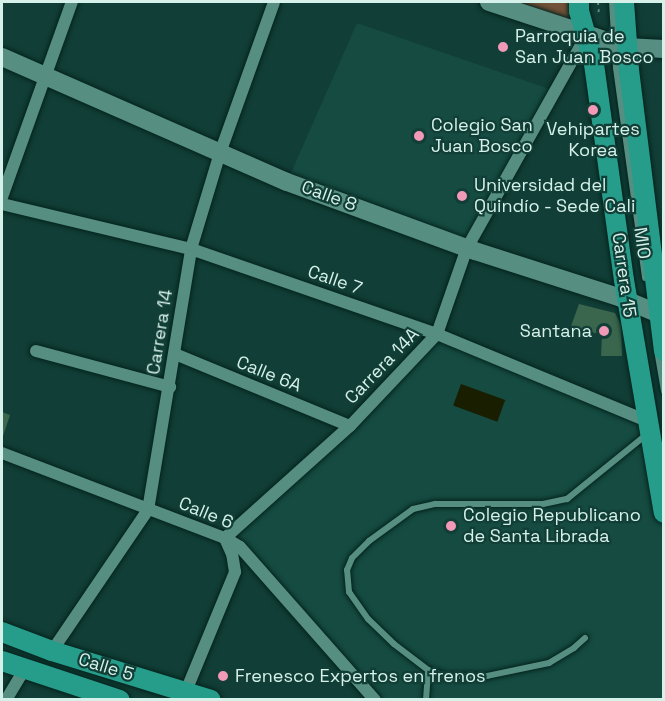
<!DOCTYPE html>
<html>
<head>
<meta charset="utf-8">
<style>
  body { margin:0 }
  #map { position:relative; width:665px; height:701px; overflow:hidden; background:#113e36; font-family:"Space Grotesk",sans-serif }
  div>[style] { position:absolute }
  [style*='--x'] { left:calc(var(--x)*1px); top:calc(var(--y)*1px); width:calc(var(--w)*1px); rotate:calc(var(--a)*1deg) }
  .built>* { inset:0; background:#154b41 }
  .green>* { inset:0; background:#725138 }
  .water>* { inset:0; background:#191e00; transform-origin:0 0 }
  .building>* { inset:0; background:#3a664d }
  .path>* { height:2px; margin-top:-1px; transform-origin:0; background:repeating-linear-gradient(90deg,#618780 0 3px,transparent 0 7.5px) }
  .roads { filter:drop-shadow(0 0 2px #04231d) drop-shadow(0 0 2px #04231d) }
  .lane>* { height:6px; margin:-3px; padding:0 3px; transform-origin:3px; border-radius:3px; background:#568f82 }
  .street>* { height:12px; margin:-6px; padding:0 6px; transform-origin:6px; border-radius:6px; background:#568f82 }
  .secondary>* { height:18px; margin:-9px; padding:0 9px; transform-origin:9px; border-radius:9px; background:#568f82 }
  .primary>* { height:20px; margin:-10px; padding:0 10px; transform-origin:10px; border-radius:10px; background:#269d8a }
  .dots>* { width:16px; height:16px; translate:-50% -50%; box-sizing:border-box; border:3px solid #113e36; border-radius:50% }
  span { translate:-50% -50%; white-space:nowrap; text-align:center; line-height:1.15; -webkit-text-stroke:4.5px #113e36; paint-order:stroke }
  .poi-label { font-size:18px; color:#d5f1ea }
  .left { translate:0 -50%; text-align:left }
  .right { translate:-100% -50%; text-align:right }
  .street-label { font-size:18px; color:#d5f1ea }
  .frame { position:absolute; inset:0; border:3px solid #d5f1ea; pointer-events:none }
</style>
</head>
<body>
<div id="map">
  <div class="built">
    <i style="clip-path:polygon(357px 23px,555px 91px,467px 248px,287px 182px)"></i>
    <i style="clip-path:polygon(437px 334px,638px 419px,663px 513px,663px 699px,375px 699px,225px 539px)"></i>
  </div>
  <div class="green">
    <i style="clip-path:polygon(493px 2px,579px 2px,587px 34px)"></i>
  </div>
  <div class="water">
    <i style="left:461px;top:384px;width:47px;height:23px;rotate:20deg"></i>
  </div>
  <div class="building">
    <i style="clip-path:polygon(579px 304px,615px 313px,621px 325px,622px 356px,601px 356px,602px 335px,571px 326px)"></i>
    <i style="clip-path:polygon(2px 412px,10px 415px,2px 439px)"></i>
  </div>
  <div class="path">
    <i style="--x:598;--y:2;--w:14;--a:86"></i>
  </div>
  <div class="roads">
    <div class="lane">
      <i style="--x:612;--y:2;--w:66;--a:86.5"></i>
      <i style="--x:616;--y:68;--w:212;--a:82.1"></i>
      <i style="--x:657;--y:350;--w:42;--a:80.3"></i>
      <i style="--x:585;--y:638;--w:15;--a:138"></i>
      <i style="--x:574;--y:648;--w:29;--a:149"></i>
      <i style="--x:549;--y:663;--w:63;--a:168.2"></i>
      <i style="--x:487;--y:676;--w:41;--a:180"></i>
      <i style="--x:446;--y:676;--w:19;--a:-162"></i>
      <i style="--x:428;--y:670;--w:43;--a:-142.6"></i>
      <i style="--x:394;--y:644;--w:36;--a:-136"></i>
      <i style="--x:368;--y:619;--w:33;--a:-125"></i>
      <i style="--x:349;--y:592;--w:22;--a:-95"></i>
      <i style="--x:347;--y:570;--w:13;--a:-67"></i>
      <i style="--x:352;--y:558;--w:24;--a:-45"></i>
      <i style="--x:369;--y:541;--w:54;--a:-36"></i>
      <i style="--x:413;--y:509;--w:23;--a:-13"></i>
      <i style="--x:435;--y:504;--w:108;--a:0"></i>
      <i style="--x:543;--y:504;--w:25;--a:-12"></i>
      <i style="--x:567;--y:499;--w:102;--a:-39"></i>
      <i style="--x:426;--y:700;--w:30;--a:-86"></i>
    </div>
    <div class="street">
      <i style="--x:2;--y:197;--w:207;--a:-70.3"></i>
      <i style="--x:2;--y:204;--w:194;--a:13.4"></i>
      <i style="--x:191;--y:249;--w:260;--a:19.1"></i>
      <i style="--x:437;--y:334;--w:227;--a:22.5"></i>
      <i style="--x:36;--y:351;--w:139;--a:15"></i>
      <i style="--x:175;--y:354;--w:189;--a:22.4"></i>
      <i style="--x:2;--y:453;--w:239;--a:20.9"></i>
      <i style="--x:225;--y:538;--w:17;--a:31"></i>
      <i style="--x:240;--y:547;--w:204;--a:48.6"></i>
      <i style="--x:225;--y:538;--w:168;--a:-41.9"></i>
      <i style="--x:350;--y:426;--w:127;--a:-46.6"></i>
      <i style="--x:437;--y:334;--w:91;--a:-70.8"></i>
      <i style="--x:467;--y:248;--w:245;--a:-60.7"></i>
      <i style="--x:52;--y:651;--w:171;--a:-55.8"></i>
      <i style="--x:148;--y:510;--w:265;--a:-80.6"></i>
      <i style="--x:191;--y:249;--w:100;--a:-73.2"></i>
      <i style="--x:220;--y:153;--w:160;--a:-70.3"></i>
      <i style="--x:186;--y:691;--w:129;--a:-67.6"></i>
      <i style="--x:235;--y:572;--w:18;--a:-99"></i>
      <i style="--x:232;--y:554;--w:17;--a:-114"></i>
      <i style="--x:6;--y:700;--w:35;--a:-59"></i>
    </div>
    <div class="secondary">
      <i style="--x:489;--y:2;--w:144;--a:18.2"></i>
      <i style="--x:626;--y:47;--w:38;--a:3"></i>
      <i style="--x:2;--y:57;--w:311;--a:23.7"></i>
      <i style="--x:287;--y:182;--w:200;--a:20.2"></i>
      <i style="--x:475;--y:251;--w:153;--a:17.8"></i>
      <i style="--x:621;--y:298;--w:47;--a:22.7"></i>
    </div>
    <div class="primary">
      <i style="--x:579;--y:2;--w:9;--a:90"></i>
      <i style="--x:579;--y:11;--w:55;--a:74.2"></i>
      <i style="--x:594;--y:64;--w:218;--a:82.1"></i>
      <i style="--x:624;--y:280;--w:236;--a:80.3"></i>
      <i style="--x:624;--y:2;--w:68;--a:85.8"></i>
      <i style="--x:629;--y:70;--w:283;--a:82.9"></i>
      <i style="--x:2;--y:632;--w:53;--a:20.8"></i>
      <i style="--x:52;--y:651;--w:166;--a:17.1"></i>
      <i style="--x:2;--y:661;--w:124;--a:18.3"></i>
    </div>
  </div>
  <div class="dots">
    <i style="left:503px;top:47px;background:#f09ab7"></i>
    <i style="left:593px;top:110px;background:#f09ab7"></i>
    <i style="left:419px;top:136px;background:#f09ab7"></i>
    <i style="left:462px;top:196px;background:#f09ab7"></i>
    <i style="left:604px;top:331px;background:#f09ab7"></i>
    <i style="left:451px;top:526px;background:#f09ab7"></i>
    <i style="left:223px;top:676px;background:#f09ab7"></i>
  </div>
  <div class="poi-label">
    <span class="left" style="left:515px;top:47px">Parroquia de<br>San Juan Bosco</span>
    <span class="left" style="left:431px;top:136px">Colegio San<br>Juan Bosco</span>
    <span style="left:593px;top:140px">Vehipartes<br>Korea</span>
    <span class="left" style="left:474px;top:196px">Universidad del<br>Quindío - Sede Cali</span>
    <span class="right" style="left:592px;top:331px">Santana</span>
    <span class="left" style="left:463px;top:526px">Colegio Republicano<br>de Santa Librada</span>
    <span class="left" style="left:235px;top:676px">Frenesco Expertos en frenos</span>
  </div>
  <div class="street-label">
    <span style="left:329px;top:196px;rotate:20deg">Calle 8</span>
    <span style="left:642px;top:243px;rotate:82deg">MIO</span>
    <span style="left:624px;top:275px;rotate:82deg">Carrera 15</span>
    <span style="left:335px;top:280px;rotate:19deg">Calle 7</span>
    <span style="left:160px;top:332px;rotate:-81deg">Carrera 14</span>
    <span style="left:382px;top:366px;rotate:-46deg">Carrera 14A</span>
    <span style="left:269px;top:374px;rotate:22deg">Calle 6A</span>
    <span style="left:206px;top:513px;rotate:22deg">Calle 6</span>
    <span style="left:106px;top:667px;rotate:17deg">Calle 5</span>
  </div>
  <div class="frame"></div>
</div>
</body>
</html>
